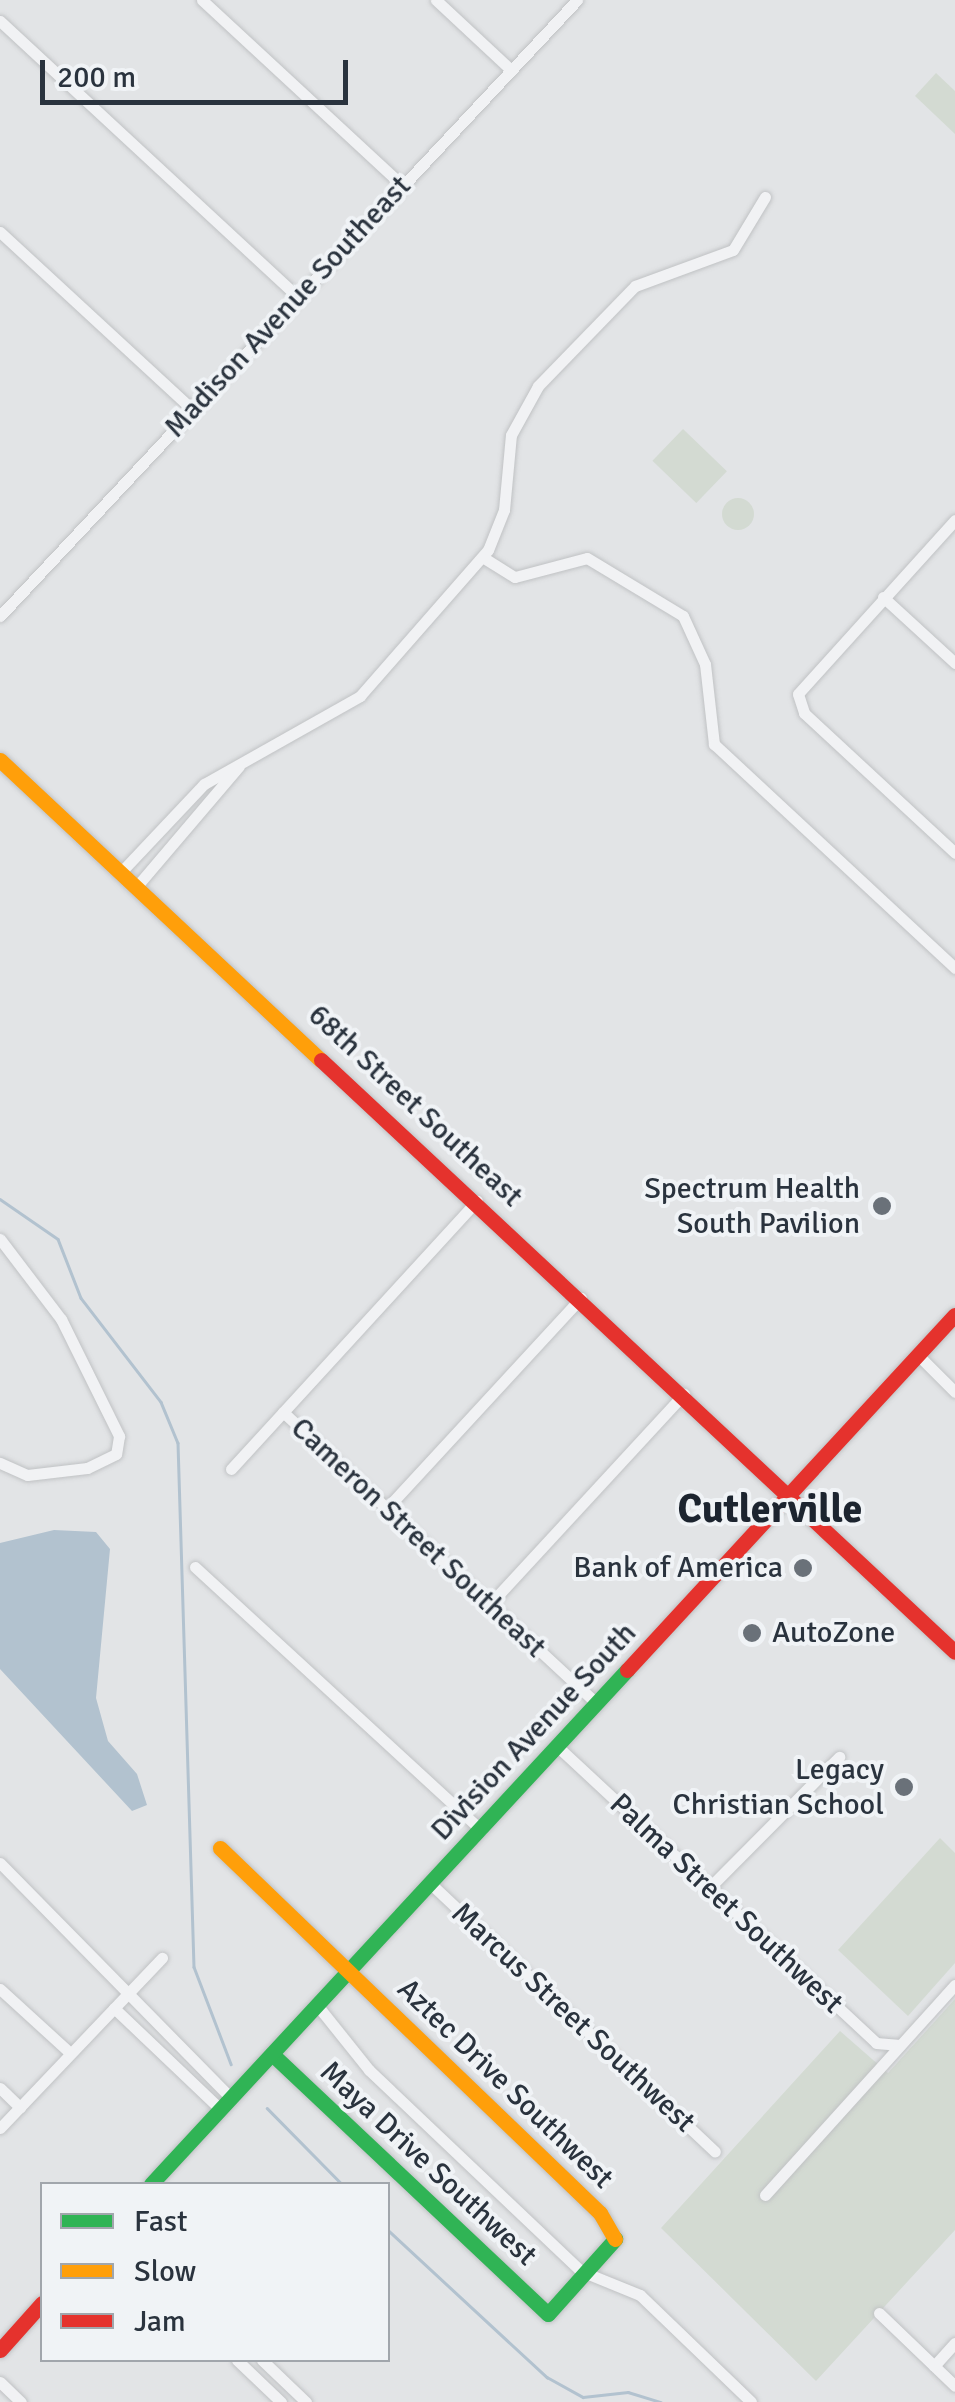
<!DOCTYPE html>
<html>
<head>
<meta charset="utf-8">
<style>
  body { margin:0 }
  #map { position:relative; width:955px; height:2402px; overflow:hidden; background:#e2e4e6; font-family:Signika,sans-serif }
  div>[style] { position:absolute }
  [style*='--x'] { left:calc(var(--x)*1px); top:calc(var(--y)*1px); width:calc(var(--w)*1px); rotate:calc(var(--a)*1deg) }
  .green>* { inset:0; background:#d3dad2; transform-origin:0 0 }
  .round { border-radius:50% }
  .water>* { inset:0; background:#b2c2cf }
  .stream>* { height:2.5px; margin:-1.25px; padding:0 1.25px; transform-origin:1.25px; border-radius:1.25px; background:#b2c2cf }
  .roads { filter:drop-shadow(0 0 2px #c0c2c4) drop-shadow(0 0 2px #c0c2c4) }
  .street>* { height:11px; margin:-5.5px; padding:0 5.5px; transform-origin:5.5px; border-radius:5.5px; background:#f1f2f4 }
  .fast>* { height:15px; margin:-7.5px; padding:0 7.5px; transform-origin:7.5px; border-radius:7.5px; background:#30b455 }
  .slow>* { height:15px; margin:-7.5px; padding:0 7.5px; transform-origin:7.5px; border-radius:7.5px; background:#ff9f0a }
  .jam>* { height:15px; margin:-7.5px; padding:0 7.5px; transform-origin:7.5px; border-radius:7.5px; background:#e5322d }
  .dots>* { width:28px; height:28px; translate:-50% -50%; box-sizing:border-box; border:5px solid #f0f3f6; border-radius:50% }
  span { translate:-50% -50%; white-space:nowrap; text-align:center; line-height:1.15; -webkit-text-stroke:8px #f0f3f6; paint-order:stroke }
  .street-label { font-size:30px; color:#2a333e }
  .poi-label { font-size:30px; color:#2a333e }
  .right { translate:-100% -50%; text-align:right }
  .left { translate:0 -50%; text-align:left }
  .district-label { font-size:40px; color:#1c242f; font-weight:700 }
  .legend { position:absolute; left:40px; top:2182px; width:350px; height:180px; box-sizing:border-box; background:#f0f3f6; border:2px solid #a1a6ac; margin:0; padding:12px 18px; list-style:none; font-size:30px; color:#2a333e }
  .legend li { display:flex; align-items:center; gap:20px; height:50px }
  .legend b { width:50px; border:2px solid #a1a6ac }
  .scale { position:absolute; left:40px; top:60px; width:308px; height:45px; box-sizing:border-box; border:5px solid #2a333e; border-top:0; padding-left:12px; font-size:30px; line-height:35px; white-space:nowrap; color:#2a333e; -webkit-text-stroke:8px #f0f3f6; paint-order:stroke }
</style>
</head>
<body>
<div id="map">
  <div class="green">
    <i style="clip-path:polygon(936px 73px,955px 91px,955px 134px,915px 96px)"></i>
    <i style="left:683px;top:429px;width:61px;height:44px;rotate:44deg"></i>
    <i class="round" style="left:722px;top:498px;width:32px;height:32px"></i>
    <i style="clip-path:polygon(940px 1838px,955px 1853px,955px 1963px,908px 2016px,838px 1950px)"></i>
    <i style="clip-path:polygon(955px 1999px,955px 2230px,816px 2381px,661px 2228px,840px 2031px,888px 2073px)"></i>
  </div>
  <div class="water">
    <i style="clip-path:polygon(54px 1530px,96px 1532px,110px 1549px,96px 1698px,108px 1741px,137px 1774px,147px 1805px,132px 1811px,0 1669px,0 1543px)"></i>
  </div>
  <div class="stream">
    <i style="--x:0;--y:1199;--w:70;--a:34.6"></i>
    <i style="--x:58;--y:1239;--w:63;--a:68.7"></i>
    <i style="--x:81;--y:1298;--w:131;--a:52.4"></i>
    <i style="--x:161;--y:1402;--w:44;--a:67.5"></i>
    <i style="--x:178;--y:1443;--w:524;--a:88.25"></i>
    <i style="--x:194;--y:1967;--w:104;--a:69.1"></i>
    <i style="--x:267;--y:2108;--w:107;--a:45.4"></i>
    <i style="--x:388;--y:2230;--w:217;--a:42.8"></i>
    <i style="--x:547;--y:2377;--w:41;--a:29.1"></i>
    <i style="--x:583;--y:2397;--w:45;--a:-6.3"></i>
    <i style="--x:628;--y:2392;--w:34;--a:17"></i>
  </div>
  <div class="roads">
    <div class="street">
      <i style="--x:202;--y:0;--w:272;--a:42.8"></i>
      <i style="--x:436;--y:0;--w:103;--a:43"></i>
      <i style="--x:0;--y:21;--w:405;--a:42.8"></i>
      <i style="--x:0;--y:232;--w:261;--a:42.7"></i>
      <i style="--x:955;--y:520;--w:234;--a:132.1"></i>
      <i style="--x:798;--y:694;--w:20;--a:72"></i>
      <i style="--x:804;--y:713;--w:206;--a:42.8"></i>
      <i style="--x:484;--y:558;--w:36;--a:32"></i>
      <i style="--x:515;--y:577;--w:74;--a:-14.8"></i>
      <i style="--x:587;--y:558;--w:112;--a:31.1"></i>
      <i style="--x:683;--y:616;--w:53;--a:65.4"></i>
      <i style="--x:705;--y:664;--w:81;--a:83.6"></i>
      <i style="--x:714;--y:744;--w:329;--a:42.9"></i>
      <i style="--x:883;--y:597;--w:98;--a:42.5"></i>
      <i style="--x:0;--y:616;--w:844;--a:-46.87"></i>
      <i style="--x:121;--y:872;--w:121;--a:-46.7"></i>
      <i style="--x:204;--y:784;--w:179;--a:-29.4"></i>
      <i style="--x:360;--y:696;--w:194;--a:-48.8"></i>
      <i style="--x:488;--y:550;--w:43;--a:-68.2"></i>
      <i style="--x:504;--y:510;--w:75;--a:-84.7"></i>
      <i style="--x:511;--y:435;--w:56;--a:-61.1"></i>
      <i style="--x:538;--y:386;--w:139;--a:-45.9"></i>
      <i style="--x:635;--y:286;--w:104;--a:-20.2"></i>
      <i style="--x:733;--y:250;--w:62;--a:-58.9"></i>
      <i style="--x:137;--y:886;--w:157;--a:-49.6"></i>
      <i style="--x:0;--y:1239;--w:101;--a:52.7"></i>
      <i style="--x:61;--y:1319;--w:131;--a:63.6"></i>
      <i style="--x:119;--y:1436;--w:18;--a:99"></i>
      <i style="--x:116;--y:1454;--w:32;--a:154"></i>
      <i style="--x:87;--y:1468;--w:60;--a:173.3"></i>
      <i style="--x:27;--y:1475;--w:30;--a:-156"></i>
      <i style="--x:918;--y:1355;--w:52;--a:45"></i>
      <i style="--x:283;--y:1412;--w:429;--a:42.9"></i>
      <i style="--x:231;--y:1469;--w:364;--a:-47.5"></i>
      <i style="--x:387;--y:1508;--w:286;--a:-47.3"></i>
      <i style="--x:195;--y:1567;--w:389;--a:42.6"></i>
      <i style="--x:490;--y:1604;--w:286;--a:-47.3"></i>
      <i style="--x:558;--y:1747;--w:434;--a:42.9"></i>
      <i style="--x:876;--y:2043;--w:24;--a:5"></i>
      <i style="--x:0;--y:1863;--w:330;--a:45.5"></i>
      <i style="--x:431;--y:1884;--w:390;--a:43.3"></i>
      <i style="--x:709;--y:1888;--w:185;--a:-45.2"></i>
      <i style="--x:0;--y:1989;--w:95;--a:42.4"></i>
      <i style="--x:317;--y:2005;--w:83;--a:51.3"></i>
      <i style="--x:369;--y:2070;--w:292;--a:43.5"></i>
      <i style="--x:581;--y:2271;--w:64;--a:22.1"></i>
      <i style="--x:640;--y:2295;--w:154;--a:43.9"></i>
      <i style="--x:114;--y:2008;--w:148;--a:43.6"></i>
      <i style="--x:0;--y:2088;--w:28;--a:44"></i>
      <i style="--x:0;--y:2128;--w:235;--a:-46.4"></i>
      <i style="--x:765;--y:2195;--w:283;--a:-47.9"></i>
      <i style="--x:879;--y:2313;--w:105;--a:43.8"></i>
      <i style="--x:237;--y:2360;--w:61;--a:43.7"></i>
      <i style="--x:262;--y:2360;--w:61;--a:43.7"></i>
      <i style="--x:934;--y:2366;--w:31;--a:-48"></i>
      <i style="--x:0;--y:2382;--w:29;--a:44"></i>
    </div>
    <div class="fast">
      <i style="--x:272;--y:2054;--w:379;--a:43.3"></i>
      <i style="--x:548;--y:2314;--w:101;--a:-48.2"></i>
      <i style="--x:151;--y:2184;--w:701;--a:-47.2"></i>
    </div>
    <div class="slow">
      <i style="--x:0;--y:760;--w:439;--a:43.1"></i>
      <i style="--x:220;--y:1848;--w:527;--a:43.85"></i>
      <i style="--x:600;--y:2213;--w:30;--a:60"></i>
    </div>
    <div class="jam">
      <i style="--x:321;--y:1060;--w:867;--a:43.04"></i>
      <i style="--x:627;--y:1670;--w:483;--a:-47.3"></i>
      <i style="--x:0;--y:2350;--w:63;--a:-48.2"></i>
    </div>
  </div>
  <div class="dots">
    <i style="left:882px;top:1206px;background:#6a7179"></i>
    <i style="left:803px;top:1568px;background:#6a7179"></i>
    <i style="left:752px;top:1633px;background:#6a7179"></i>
    <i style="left:904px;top:1787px;background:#6a7179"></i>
  </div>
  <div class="street-label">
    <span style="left:288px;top:307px;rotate:-47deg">Madison Avenue Southeast</span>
    <span style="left:415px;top:1106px;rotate:43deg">68th Street Southeast</span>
    <span style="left:418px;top:1538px;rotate:43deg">Cameron Street Southeast</span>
    <span style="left:534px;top:1732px;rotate:-47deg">Division Avenue South</span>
    <span style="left:726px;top:1904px;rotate:43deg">Palma Street Southwest</span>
    <span style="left:573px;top:2018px;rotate:43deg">Marcus Street Southwest</span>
    <span style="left:505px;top:2084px;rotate:44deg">Aztec Drive Southwest</span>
    <span style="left:428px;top:2164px;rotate:43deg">Maya Drive Southwest</span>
  </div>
  <div class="poi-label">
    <span class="right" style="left:860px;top:1206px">Spectrum Health<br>South Pavilion</span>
    <span class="right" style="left:783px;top:1568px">Bank of America</span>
    <span class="left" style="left:772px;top:1633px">AutoZone</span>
    <span class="right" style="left:884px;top:1787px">Legacy<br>Christian School</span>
  </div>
  <div class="district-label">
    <span style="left:770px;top:1509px">Cutlerville</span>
  </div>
  <ul class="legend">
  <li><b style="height:12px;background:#30b455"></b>Fast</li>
  <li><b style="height:12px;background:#ff9f0a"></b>Slow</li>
  <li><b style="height:12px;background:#e5322d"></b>Jam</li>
  </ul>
  <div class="scale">200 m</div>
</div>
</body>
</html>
